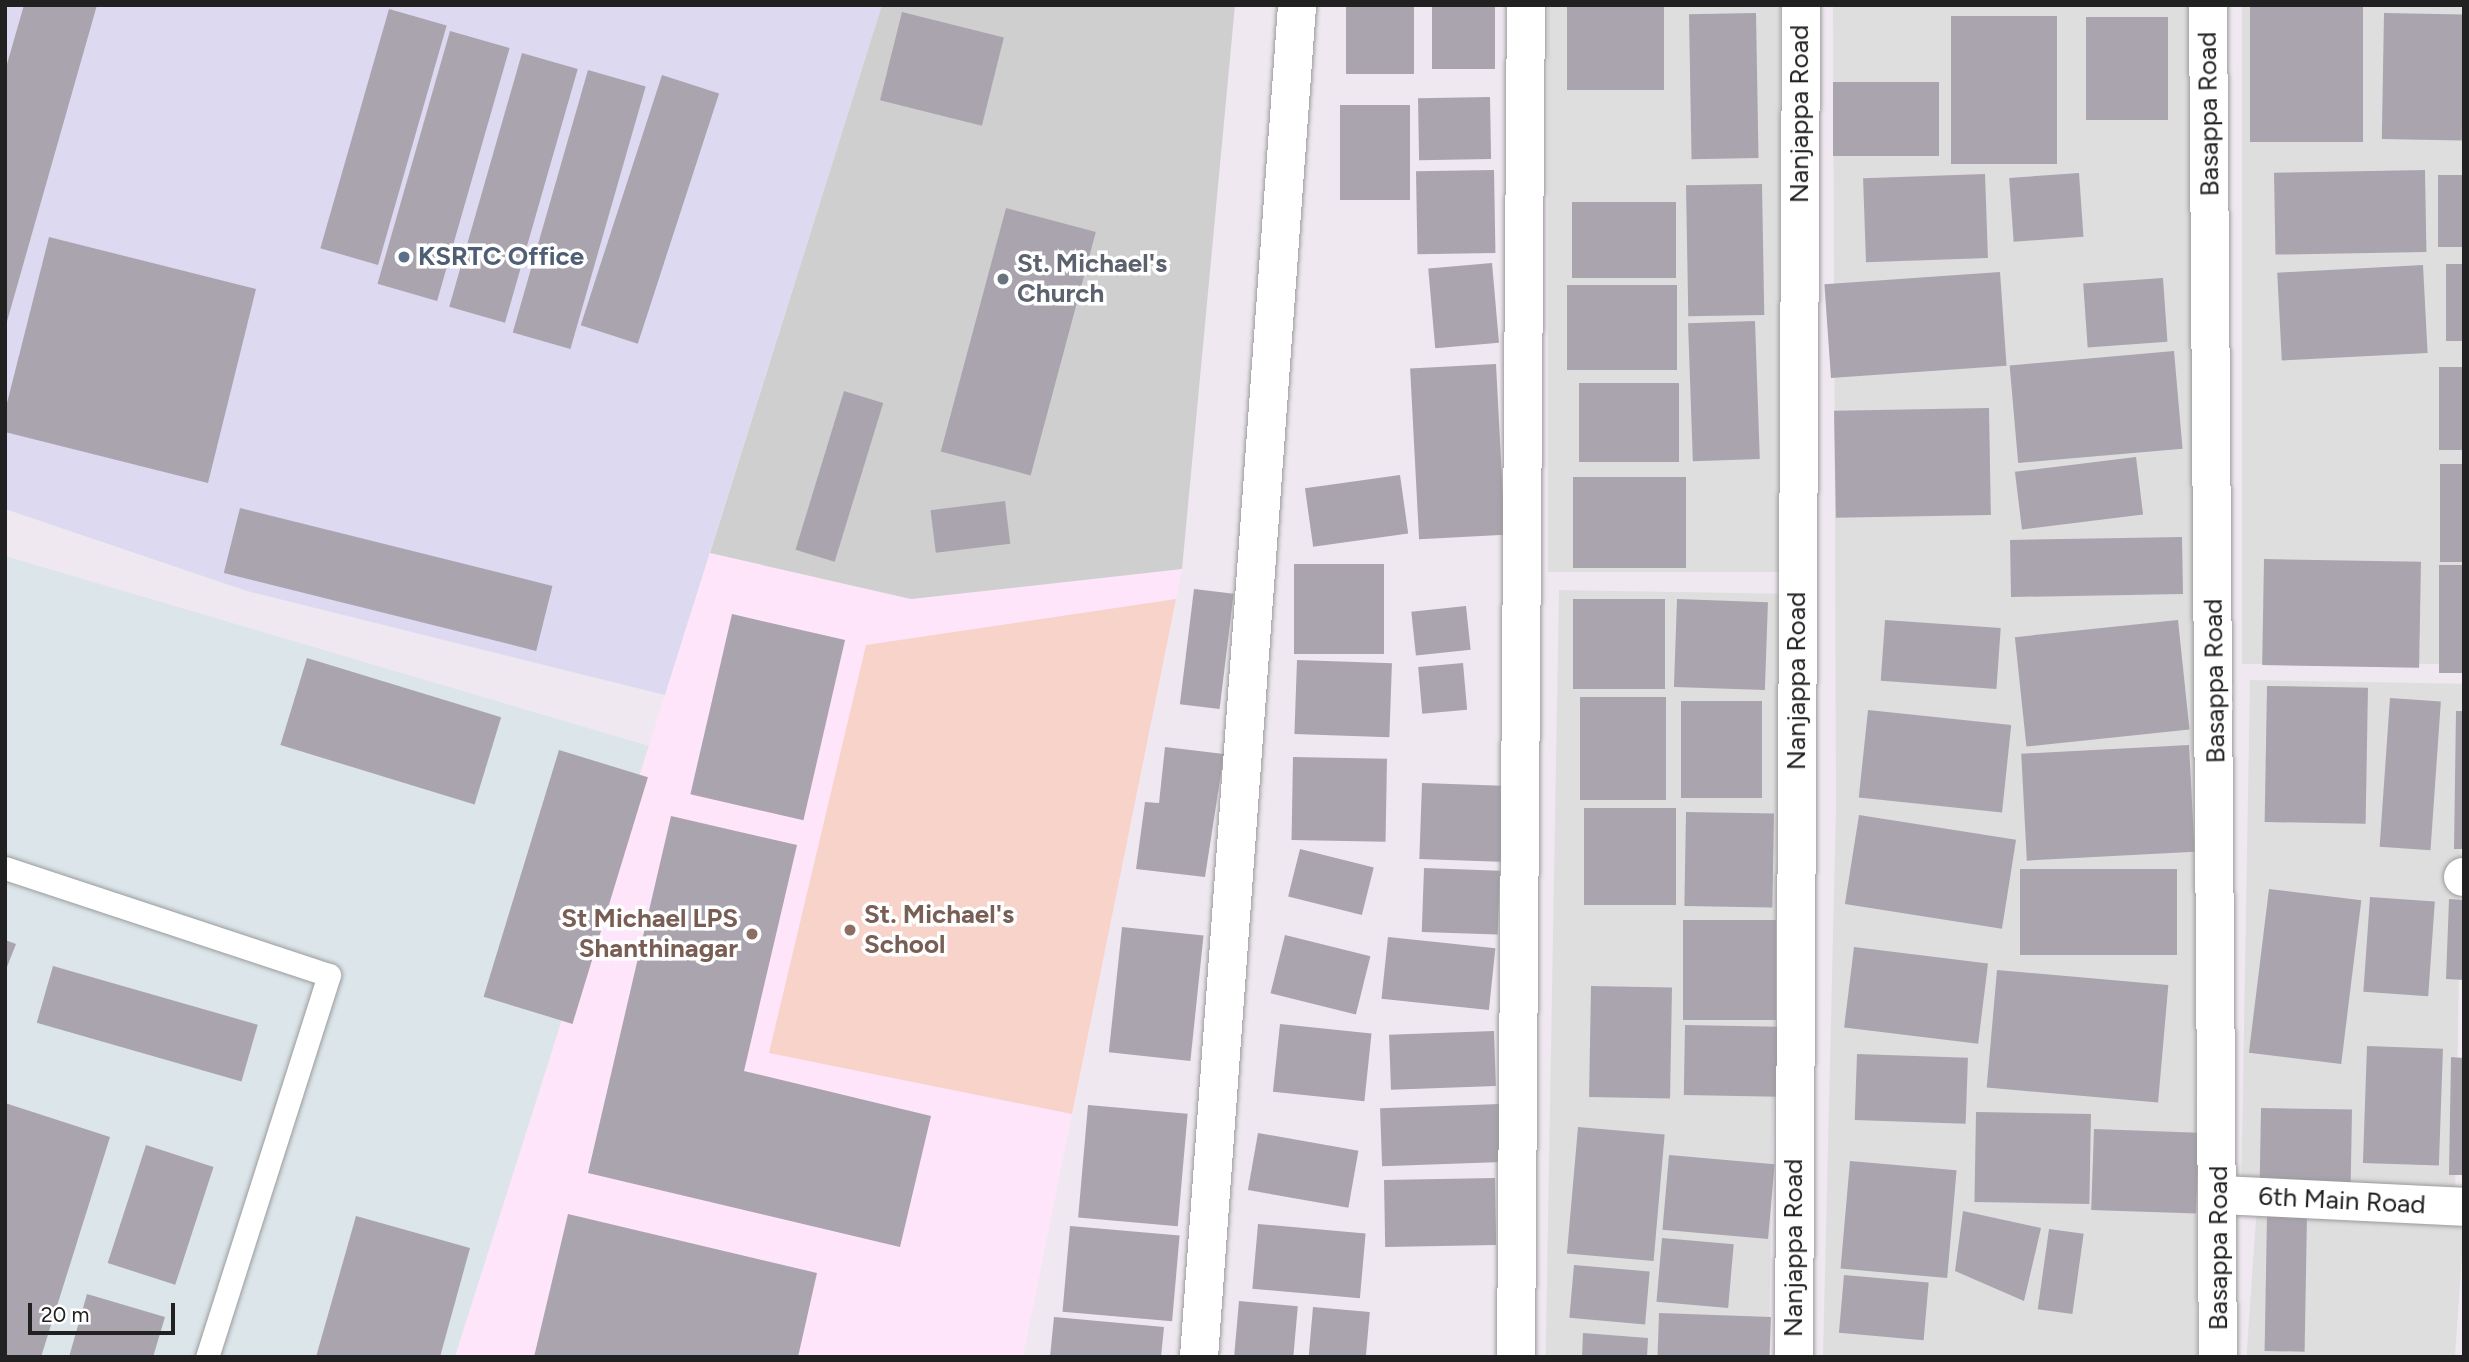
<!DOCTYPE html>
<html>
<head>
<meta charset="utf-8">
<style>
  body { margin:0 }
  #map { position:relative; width:2469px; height:1362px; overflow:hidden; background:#efe8f1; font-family:Figtree,sans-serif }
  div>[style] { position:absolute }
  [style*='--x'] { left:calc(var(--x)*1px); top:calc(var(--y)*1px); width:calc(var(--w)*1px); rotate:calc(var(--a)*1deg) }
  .residential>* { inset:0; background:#dededf; transform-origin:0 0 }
  .commercial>* { inset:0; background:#ddd9f0 }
  .industrial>* { inset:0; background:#dbe5ea }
  .education>* { inset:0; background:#fee5fa }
  .religious>* { inset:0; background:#cfcfcf }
  .park>* { inset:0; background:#f7d3c9 }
  .building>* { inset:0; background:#aaa4af; transform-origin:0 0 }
  .roads { filter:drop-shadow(0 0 2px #9b9b9b) drop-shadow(0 0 2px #9b9b9b) }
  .service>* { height:23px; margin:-11.5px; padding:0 11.5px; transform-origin:11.5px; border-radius:11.5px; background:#fff }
  .minor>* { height:38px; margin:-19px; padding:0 19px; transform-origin:19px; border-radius:19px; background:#fff }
  .dots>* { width:19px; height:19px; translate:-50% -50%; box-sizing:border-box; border:4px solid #fff; border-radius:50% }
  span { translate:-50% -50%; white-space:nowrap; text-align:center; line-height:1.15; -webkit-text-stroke:7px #fff; paint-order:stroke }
  .street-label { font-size:26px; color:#212121 }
  .service-label { font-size:26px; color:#4e5e75; font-weight:700 }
  .left { translate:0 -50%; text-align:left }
  .worship-label { font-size:26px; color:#5b616d; font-weight:700 }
  .education-label { font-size:26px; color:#785e54; font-weight:700 }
  .right { translate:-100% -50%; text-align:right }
  .frame { position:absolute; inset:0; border:7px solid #212121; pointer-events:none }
  .scale { position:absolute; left:28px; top:1303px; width:147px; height:32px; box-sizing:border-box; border:4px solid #212121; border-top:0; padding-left:9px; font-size:21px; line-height:24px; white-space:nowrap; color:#212121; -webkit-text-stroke:5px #fff; paint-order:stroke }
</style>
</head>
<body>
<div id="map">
  <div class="residential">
    <i style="left:1548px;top:5px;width:232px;height:567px"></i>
    <i style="clip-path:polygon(1833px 5px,2191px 5px,2197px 1357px,1823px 1357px,1836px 808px)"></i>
    <i style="left:2242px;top:5px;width:222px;height:659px"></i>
    <i style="left:1559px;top:590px;width:223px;height:767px;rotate:1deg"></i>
    <i style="left:2250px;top:680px;width:214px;height:507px;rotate:1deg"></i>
    <i style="left:2257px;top:1205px;width:208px;height:152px;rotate:4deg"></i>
  </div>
  <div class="commercial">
    <i style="clip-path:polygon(5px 5px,882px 5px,665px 695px,247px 591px,5px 509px)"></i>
  </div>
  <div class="industrial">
    <i style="clip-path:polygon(5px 556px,649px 746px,455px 1357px,5px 1357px)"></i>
  </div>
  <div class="education">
    <i style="clip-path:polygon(710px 553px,911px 599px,1182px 569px,1023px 1357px,455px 1357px)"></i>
  </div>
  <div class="religious">
    <i style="clip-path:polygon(882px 5px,1235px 5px,1182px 569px,911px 599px,710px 553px)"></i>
  </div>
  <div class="park">
    <i style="clip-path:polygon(1176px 599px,1072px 1114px,769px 1053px,866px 645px)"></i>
  </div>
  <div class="building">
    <i style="clip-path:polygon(24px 5px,97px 5px,6px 325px,5px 71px)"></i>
    <i style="left:1346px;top:5px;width:68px;height:69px"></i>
    <i style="left:1432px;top:5px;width:63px;height:64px"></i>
    <i style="left:1567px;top:5px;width:97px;height:85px"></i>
    <i style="left:2250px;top:5px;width:113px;height:137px"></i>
    <i style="left:389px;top:9px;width:60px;height:249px;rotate:16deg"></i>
    <i style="left:902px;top:12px;width:105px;height:91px;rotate:14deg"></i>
    <i style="left:1756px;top:13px;width:145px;height:67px;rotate:89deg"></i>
    <i style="left:2384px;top:13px;width:80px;height:126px;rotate:1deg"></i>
    <i style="left:2057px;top:16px;width:148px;height:106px;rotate:90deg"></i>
    <i style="left:2086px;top:17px;width:82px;height:103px"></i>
    <i style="left:450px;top:31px;width:62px;height:263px;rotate:16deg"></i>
    <i style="left:522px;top:53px;width:58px;height:264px;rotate:16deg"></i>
    <i style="left:588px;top:70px;width:60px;height:273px;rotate:16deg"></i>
    <i style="left:662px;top:75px;width:60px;height:263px;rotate:18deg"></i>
    <i style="left:1833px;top:82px;width:106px;height:74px"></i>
    <i style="left:1490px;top:97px;width:62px;height:72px;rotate:89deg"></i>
    <i style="left:1340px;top:105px;width:70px;height:95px"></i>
    <i style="left:1494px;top:170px;width:83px;height:78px;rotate:89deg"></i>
    <i style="left:2425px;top:170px;width:82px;height:151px;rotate:89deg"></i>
    <i style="left:2079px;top:173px;width:64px;height:70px;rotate:86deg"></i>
    <i style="left:1985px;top:174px;width:84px;height:122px;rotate:88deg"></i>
    <i style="left:2438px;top:175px;width:26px;height:72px"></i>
    <i style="left:1762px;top:184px;width:131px;height:76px;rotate:89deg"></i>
    <i style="left:1572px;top:202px;width:104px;height:76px"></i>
    <i style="left:1006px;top:208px;width:93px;height:252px;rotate:15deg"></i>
    <i style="clip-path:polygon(49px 237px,256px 289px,208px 483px,5px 432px,5px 411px)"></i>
    <i style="left:1492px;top:263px;width:80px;height:64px;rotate:85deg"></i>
    <i style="left:2446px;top:264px;width:18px;height:77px"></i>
    <i style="left:2423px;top:265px;width:88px;height:146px;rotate:87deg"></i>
    <i style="left:2000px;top:272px;width:94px;height:176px;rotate:86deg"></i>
    <i style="left:2163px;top:278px;width:64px;height:80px;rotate:86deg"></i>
    <i style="left:1567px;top:285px;width:110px;height:85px"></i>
    <i style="left:1755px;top:321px;width:138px;height:67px;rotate:88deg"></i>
    <i style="left:2174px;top:351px;width:98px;height:165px;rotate:85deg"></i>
    <i style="left:1496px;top:364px;width:171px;height:86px;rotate:87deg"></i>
    <i style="left:2464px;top:367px;width:83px;height:25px;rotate:90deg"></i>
    <i style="left:1579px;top:383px;width:100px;height:79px"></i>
    <i style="left:844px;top:391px;width:41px;height:166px;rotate:17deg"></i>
    <i style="left:1989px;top:408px;width:107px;height:155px;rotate:89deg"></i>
    <i style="left:2136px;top:457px;width:58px;height:122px;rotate:83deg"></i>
    <i style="left:2464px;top:464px;width:98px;height:24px;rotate:90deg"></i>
    <i style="left:1400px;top:475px;width:59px;height:96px;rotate:82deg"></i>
    <i style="left:1573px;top:477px;width:113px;height:91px"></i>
    <i style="left:1005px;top:501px;width:43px;height:75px;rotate:83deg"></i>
    <i style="left:240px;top:508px;width:322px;height:67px;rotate:14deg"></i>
    <i style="left:2182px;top:537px;width:57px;height:172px;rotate:89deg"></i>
    <i style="left:2264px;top:559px;width:157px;height:106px;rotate:1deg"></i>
    <i style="left:1294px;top:564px;width:90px;height:90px"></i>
    <i style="left:2439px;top:565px;width:25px;height:108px"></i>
    <i style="left:1194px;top:589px;width:40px;height:116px;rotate:7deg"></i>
    <i style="left:1573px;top:599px;width:92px;height:90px"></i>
    <i style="left:1677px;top:599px;width:91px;height:88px;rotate:2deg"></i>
    <i style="left:1466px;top:606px;width:44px;height:55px;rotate:84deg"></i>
    <i style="left:732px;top:614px;width:116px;height:185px;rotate:13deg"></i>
    <i style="left:1885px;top:620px;width:116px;height:61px;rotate:4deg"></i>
    <i style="left:2178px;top:620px;width:110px;height:164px;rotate:84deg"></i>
    <i style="left:307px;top:658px;width:203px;height:91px;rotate:17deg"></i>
    <i style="left:1297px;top:660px;width:95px;height:74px;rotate:2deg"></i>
    <i style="left:1463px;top:663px;width:47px;height:45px;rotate:85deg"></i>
    <i style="left:2267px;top:686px;width:101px;height:136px;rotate:1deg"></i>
    <i style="left:1580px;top:697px;width:86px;height:103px"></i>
    <i style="left:2390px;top:698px;width:51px;height:149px;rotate:4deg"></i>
    <i style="left:1762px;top:701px;width:97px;height:81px;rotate:90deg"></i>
    <i style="left:1868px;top:710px;width:144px;height:88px;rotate:6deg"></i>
    <i style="clip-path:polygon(2456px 711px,2464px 711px,2464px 849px,2454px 849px)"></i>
    <i style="left:2189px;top:745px;width:107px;height:168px;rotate:87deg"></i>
    <i style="clip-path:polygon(1165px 747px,1224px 754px,1205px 877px,1136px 869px,1145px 802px,1159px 803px)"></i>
    <i style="left:559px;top:750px;width:93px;height:258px;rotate:17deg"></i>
    <i style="left:1293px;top:757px;width:94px;height:83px;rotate:1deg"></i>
    <i style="left:1422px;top:783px;width:88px;height:76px;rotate:2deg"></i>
    <i style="left:1584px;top:808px;width:92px;height:97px"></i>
    <i style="left:1686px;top:812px;width:88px;height:94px;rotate:1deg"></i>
    <i style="left:1859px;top:815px;width:159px;height:90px;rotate:9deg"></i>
    <i style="clip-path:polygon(671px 816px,797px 845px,744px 1071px,931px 1116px,900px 1247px,588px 1173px)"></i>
    <i style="left:1300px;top:849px;width:76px;height:49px;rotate:14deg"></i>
    <i style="left:1424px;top:868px;width:76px;height:64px;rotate:2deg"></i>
    <i style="left:2020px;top:869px;width:157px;height:86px"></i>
    <i style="left:2269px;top:889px;width:93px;height:165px;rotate:7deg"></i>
    <i style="left:2370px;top:897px;width:65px;height:95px;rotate:4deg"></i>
    <i style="clip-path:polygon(2449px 899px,2464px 900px,2464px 980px,2446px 979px)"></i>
    <i style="left:1683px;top:920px;width:93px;height:100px"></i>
    <i style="left:1122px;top:927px;width:82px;height:126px;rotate:6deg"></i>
    <i style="left:1285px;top:935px;width:88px;height:60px;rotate:14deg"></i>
    <i style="left:1388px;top:937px;width:108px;height:62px;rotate:6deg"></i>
    <i style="clip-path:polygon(5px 940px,16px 944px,5px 972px)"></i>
    <i style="left:1854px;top:947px;width:135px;height:81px;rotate:7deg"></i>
    <i style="left:53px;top:966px;width:213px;height:59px;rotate:16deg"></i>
    <i style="left:1997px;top:970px;width:172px;height:118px;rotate:5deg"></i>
    <i style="left:1591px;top:986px;width:81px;height:111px;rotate:1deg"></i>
    <i style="left:1280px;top:1024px;width:92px;height:68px;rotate:6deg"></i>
    <i style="left:1685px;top:1025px;width:94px;height:70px;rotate:1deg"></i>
    <i style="left:1494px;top:1031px;width:55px;height:105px;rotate:88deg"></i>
    <i style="left:2367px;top:1046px;width:76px;height:117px;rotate:2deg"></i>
    <i style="left:1857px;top:1054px;width:111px;height:66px;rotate:2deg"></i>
    <i style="clip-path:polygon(2451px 1057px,2464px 1058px,2464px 1175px,2449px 1175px)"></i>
    <i style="clip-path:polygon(5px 1103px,110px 1137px,41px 1357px,5px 1357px)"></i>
    <i style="left:1500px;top:1104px;width:58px;height:120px;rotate:88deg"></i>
    <i style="left:1088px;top:1105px;width:100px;height:113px;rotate:5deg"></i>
    <i style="left:2261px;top:1108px;width:91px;height:73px;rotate:1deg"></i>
    <i style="left:1976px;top:1112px;width:115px;height:90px;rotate:1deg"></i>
    <i style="left:1578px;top:1127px;width:87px;height:127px;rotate:5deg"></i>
    <i style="left:2094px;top:1129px;width:105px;height:81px;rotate:2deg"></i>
    <i style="left:1258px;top:1133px;width:102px;height:58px;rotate:10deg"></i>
    <i style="left:146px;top:1145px;width:71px;height:124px;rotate:18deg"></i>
    <i style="left:1669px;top:1155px;width:106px;height:75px;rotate:5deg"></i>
    <i style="left:1850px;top:1161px;width:107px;height:108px;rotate:5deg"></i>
    <i style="left:1495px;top:1178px;width:67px;height:111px;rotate:89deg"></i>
    <i style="clip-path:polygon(1963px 1211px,2041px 1228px,2024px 1301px,1955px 1271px)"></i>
    <i style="clip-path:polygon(568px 1214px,817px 1273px,798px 1357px,534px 1357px)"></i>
    <i style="left:2267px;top:1214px;width:40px;height:137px;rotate:1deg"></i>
    <i style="clip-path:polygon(356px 1216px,470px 1248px,440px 1357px,316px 1357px)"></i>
    <i style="left:1258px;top:1224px;width:108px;height:65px;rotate:5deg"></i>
    <i style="left:1070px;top:1226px;width:110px;height:86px;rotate:5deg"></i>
    <i style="left:2049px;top:1229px;width:35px;height:81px;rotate:8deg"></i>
    <i style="left:1662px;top:1238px;width:72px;height:64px;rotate:5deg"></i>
    <i style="left:1574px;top:1265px;width:76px;height:53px;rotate:5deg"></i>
    <i style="left:1844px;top:1275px;width:85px;height:58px;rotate:5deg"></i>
    <i style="clip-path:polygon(87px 1294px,165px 1317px,153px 1357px,69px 1357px)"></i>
    <i style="left:1239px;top:1301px;width:59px;height:56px;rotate:5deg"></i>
    <i style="left:1313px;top:1307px;width:57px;height:50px;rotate:5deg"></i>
    <i style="left:1659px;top:1313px;width:112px;height:44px;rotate:2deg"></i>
    <i style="clip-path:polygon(1054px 1317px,1164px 1327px,1161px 1357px,1050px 1357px)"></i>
    <i style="clip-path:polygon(1583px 1333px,1648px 1338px,1647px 1357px,1582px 1357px)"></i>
  </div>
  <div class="roads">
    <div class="service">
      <i style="--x:5;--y:868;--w:341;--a:18.3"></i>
      <i style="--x:329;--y:975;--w:401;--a:107.7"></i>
    </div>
    <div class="minor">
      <i style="--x:2208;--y:5;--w:1352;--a:89.58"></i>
      <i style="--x:2463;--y:877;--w:1;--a:0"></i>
      <i style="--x:2220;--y:1195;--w:244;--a:2.8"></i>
      <i style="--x:1199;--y:1357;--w:1356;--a:-85.85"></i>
      <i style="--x:1516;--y:1357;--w:1352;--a:-89.58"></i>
      <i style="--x:1794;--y:1357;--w:1352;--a:-89.7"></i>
    </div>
  </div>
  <div class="dots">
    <i style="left:404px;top:257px;background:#5c6f8a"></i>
    <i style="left:1003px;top:279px;background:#6b7280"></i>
    <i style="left:850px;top:930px;background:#8d6e63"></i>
    <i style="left:752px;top:934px;background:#8d6e63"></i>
  </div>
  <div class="street-label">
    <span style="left:1800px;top:114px;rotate:-90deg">Nanjappa Road</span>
    <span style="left:2209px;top:114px;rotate:-91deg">Basappa Road</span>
    <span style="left:1797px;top:681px;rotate:-90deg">Nanjappa Road</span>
    <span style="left:2215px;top:681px;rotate:-91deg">Basappa Road</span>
    <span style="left:2342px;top:1201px;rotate:3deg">6th Main Road</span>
    <span style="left:1794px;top:1248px;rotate:-90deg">Nanjappa Road</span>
    <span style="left:2219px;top:1248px;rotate:-90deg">Basappa Road</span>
  </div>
  <div class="service-label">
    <span class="left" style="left:418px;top:257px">KSRTC Office</span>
  </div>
  <div class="worship-label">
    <span class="left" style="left:1017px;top:279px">St. Michael's<br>Church</span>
  </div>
  <div class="education-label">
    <span class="left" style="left:864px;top:930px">St. Michael's<br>School</span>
    <span class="right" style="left:738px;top:934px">St Michael LPS<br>Shanthinagar</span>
  </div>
  <div class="frame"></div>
  <div class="scale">20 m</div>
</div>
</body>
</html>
